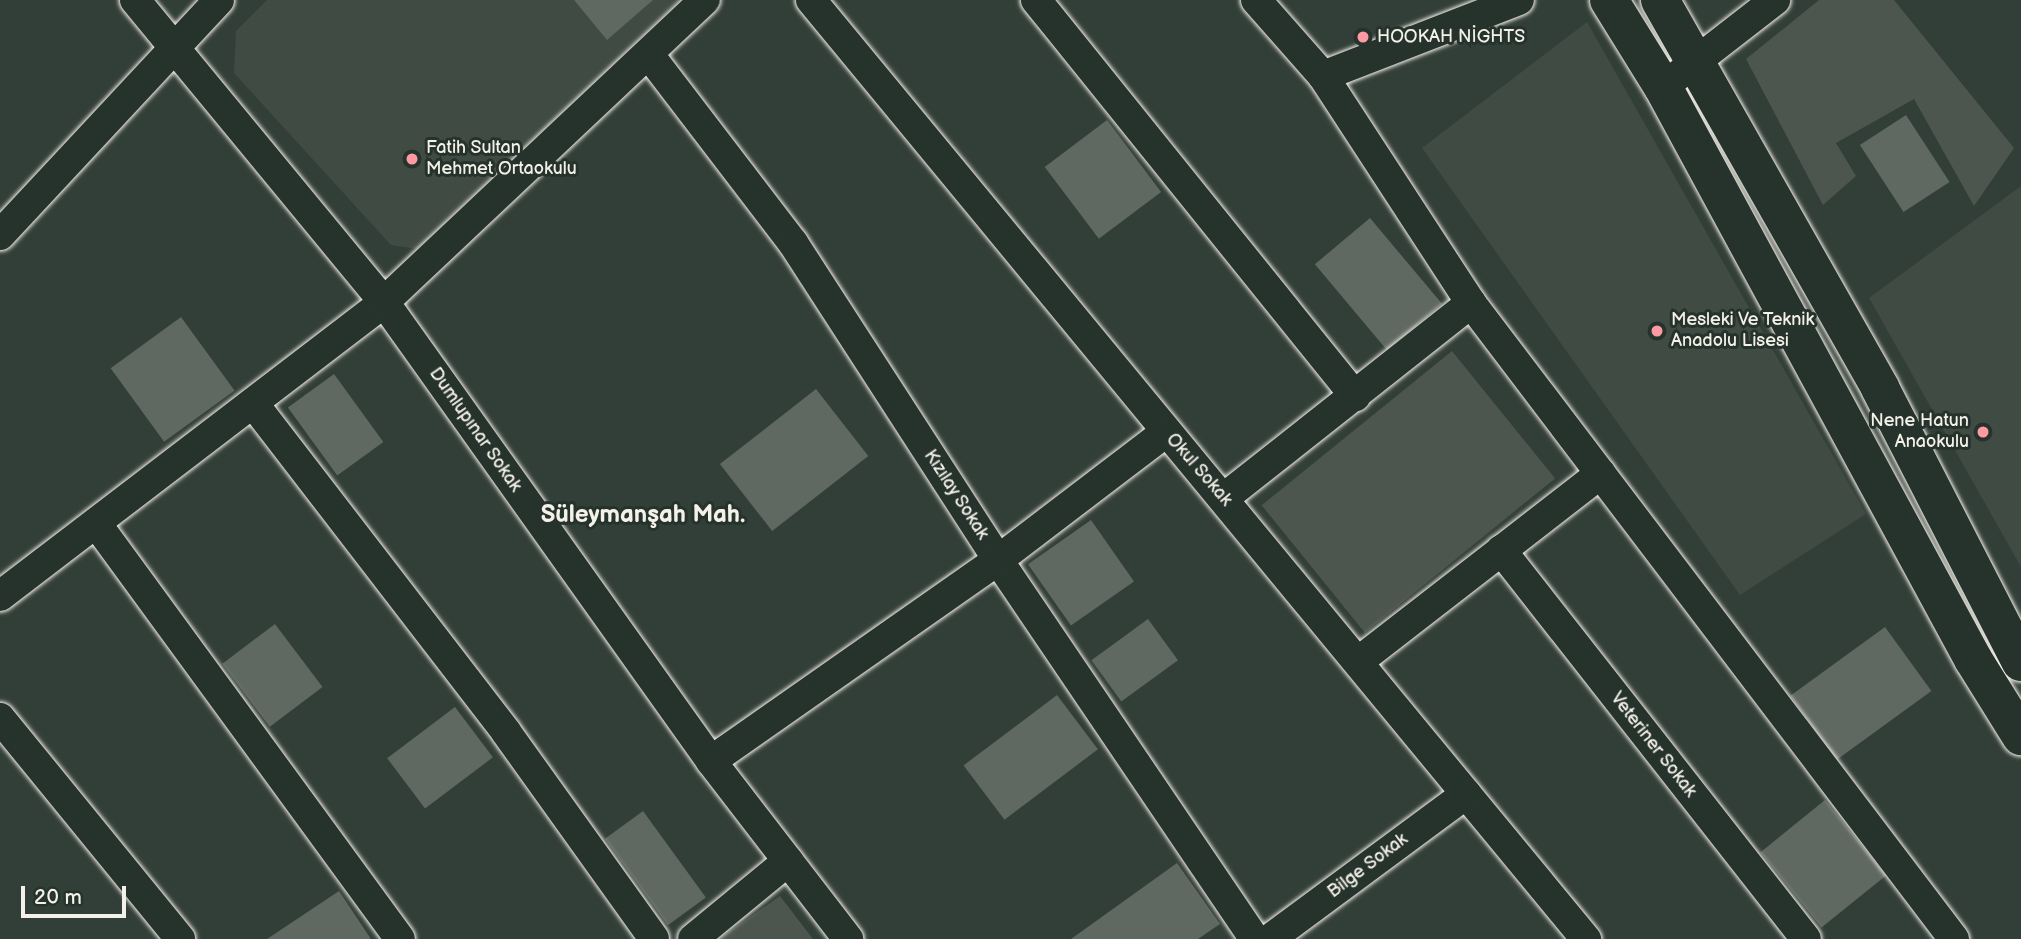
<!DOCTYPE html>
<html>
<head>
<meta charset="utf-8">
<style>
  body { margin:0 }
  #map { position:relative; width:2021px; height:939px; overflow:hidden; background:#323e38; font-family:"Balsamiq Sans",sans-serif }
  div>[style] { position:absolute }
  [style*='--x'] { left:calc(var(--x)*1px); top:calc(var(--y)*1px); width:calc(var(--w)*1px); rotate:calc(var(--a)*1deg) }
  .built>* { inset:0; background:#404b44 }
  .green>* { inset:0; background:#4c564f; transform-origin:0 0 }
  .building>* { inset:0; background:#5f6861; transform-origin:0 0 }
  .roads { filter:drop-shadow(0 0 2px #f4f1e8) drop-shadow(0 0 2px #f4f1e8) }
  .street>* { height:30px; margin:-15px; padding:0 15px; transform-origin:15px; border-radius:15px; background:#26332d }
  .secondary>* { height:38px; margin:-19px; padding:0 19px; transform-origin:19px; border-radius:19px; background:#26332d }
  .dots>* { width:19px; height:19px; translate:-50% -50%; box-sizing:border-box; border:4px solid #26332d; border-radius:50% }
  span { translate:-50% -50%; white-space:nowrap; text-align:center; line-height:1.15; -webkit-text-stroke:6px #26332d; paint-order:stroke }
  .poi-label { font-size:18px; color:#f4f1e8 }
  .left { translate:0 -50%; text-align:left }
  .right { translate:-100% -50%; text-align:right }
  .street-label { font-size:18px; color:#f4f1e8 }
  .district-label { font-size:24px; color:#f4f1e8; font-weight:700 }
  .scale { position:absolute; left:21px; top:886px; width:105px; height:32px; box-sizing:border-box; border:4px solid #f4f1e8; border-top:0; padding-left:9px; font-size:21px; line-height:24px; white-space:nowrap; color:#f4f1e8; -webkit-text-stroke:5px #26332d; paint-order:stroke }
</style>
</head>
<body>
<div id="map">
  <div class="built">
    <i style="clip-path:polygon(267px 0,680px 0,417px 249px,391px 245px,234px 73px,236px 31px)"></i>
    <i style="clip-path:polygon(1587px 22px,1866px 514px,1740px 595px,1422px 148px)"></i>
    <i style="clip-path:polygon(2021px 186px,2021px 567px,1869px 298px)"></i>
  </div>
  <div class="green">
    <i style="clip-path:polygon(1819px 0,1894px 0,2014px 148px,1974px 206px,1914px 99px,1836px 143px,1856px 176px,1823px 205px,1746px 59px)"></i>
    <i style="left:1452px;top:351px;width:164px;height:245px;rotate:51deg"></i>
    <i style="clip-path:polygon(780px 896px,813px 939px,719px 939px)"></i>
  </div>
  <div class="building">
    <i style="clip-path:polygon(574px 0,653px 0,607px 40px)"></i>
    <i style="left:1906px;top:115px;width:80px;height:55px;rotate:57deg"></i>
    <i style="left:1107px;top:120px;width:90px;height:78px;rotate:53deg"></i>
    <i style="left:1370px;top:218px;width:112px;height:72px;rotate:50deg"></i>
    <i style="left:181px;top:317px;width:91px;height:87px;rotate:54deg"></i>
    <i style="left:334px;top:374px;width:84px;height:57px;rotate:54deg"></i>
    <i style="left:816px;top:389px;width:85px;height:122px;rotate:52deg"></i>
    <i style="left:1091px;top:520px;width:75px;height:77px;rotate:55deg"></i>
    <i style="left:1148px;top:619px;width:51px;height:70px;rotate:54deg"></i>
    <i style="left:275px;top:624px;width:79px;height:66px;rotate:53deg"></i>
    <i style="left:1885px;top:627px;width:79px;height:117px;rotate:54deg"></i>
    <i style="left:1057px;top:695px;width:68px;height:117px;rotate:53deg"></i>
    <i style="left:455px;top:707px;width:63px;height:85px;rotate:53deg"></i>
    <i style="left:1825px;top:800px;width:97px;height:83px;rotate:51deg"></i>
    <i style="left:643px;top:811px;width:107px;height:47px;rotate:54deg"></i>
    <i style="clip-path:polygon(1177px 863px,1220px 924px,1198px 939px,1071px 939px)"></i>
    <i style="clip-path:polygon(339px 891px,371px 939px,267px 939px)"></i>
  </div>
  <div class="roads">
    <div class="street">
      <i style="--x:135;--y:0;--w:391;--a:50.5"></i>
      <i style="--x:384;--y:302;--w:564;--a:54.53"></i>
      <i style="--x:711;--y:761;--w:225;--a:52.4"></i>
      <i style="--x:811;--y:0;--w:1218;--a:50.47"></i>
      <i style="--x:1036;--y:0;--w:509;--a:51.15"></i>
      <i style="--x:1256;--y:0;--w:101;--a:48.6"></i>
      <i style="--x:1323;--y:76;--w:271;--a:56.9"></i>
      <i style="--x:1471;--y:303;--w:799;--a:52.79"></i>
      <i style="--x:650;--y:56;--w:235;--a:52.6"></i>
      <i style="--x:793;--y:243;--w:378;--a:57.1"></i>
      <i style="--x:998;--y:560;--w:458;--a:55.9"></i>
      <i style="--x:1323;--y:76;--w:210;--a:-21.2"></i>
      <i style="--x:1663;--y:87;--w:142;--a:-37.8"></i>
      <i style="--x:0;--y:235;--w:321;--a:-47"></i>
      <i style="--x:253;--y:403;--w:415;--a:52.4"></i>
      <i style="--x:506;--y:732;--w:254;--a:54.4"></i>
      <i style="--x:1224;--y:498;--w:315;--a:-38.3"></i>
      <i style="--x:96;--y:523;--w:515;--a:53.84"></i>
      <i style="--x:1501;--y:550;--w:494;--a:51.9"></i>
      <i style="--x:0;--y:596;--w:484;--a:-37.4"></i>
      <i style="--x:384;--y:302;--w:441;--a:-43.3"></i>
      <i style="--x:1359;--y:661;--w:306;--a:-37.8"></i>
      <i style="--x:0;--y:718;--w:285;--a:50.8"></i>
      <i style="--x:711;--y:761;--w:350;--a:-35"></i>
      <i style="--x:998;--y:560;--w:211;--a:-37.3"></i>
      <i style="--x:693;--y:939;--w:123;--a:-39.4"></i>
      <i style="--x:1270;--y:939;--w:244;--a:-36.5"></i>
    </div>
    <div class="secondary">
      <i style="--x:1609;--y:0;--w:102;--a:58.2"></i>
      <i style="--x:1663;--y:87;--w:651;--a:61.54"></i>
      <i style="--x:1973;--y:659;--w:91;--a:58.1"></i>
      <i style="--x:1660;--y:0;--w:446;--a:60.4"></i>
      <i style="--x:1880;--y:388;--w:308;--a:62.8"></i>
    </div>
  </div>
  <div class="dots">
    <i style="left:1363px;top:37px;background:#ff9aa2"></i>
    <i style="left:412px;top:159px;background:#ff9aa2"></i>
    <i style="left:1657px;top:331px;background:#ff9aa2"></i>
    <i style="left:1983px;top:432px;background:#ff9aa2"></i>
  </div>
  <div class="poi-label">
    <span class="left" style="left:1377px;top:37px">HOOKAH NİGHTS</span>
    <span class="left" style="left:426px;top:159px">Fatih Sultan<br>Mehmet Ortaokulu</span>
    <span class="left" style="left:1671px;top:331px">Mesleki Ve Teknik<br>Anadolu Lisesi</span>
    <span class="right" style="left:1969px;top:432px">Nene Hatun<br>Anaokulu</span>
  </div>
  <div class="street-label">
    <span style="left:475px;top:430px;rotate:55deg">Dumlupınar Sokak</span>
    <span style="left:1199px;top:470px;rotate:49deg">Okul Sokak</span>
    <span style="left:956px;top:495px;rotate:57deg">Kızılay Sokak</span>
    <span style="left:1653px;top:745px;rotate:52deg">Veteriner Sokak</span>
    <span style="left:1368px;top:866px;rotate:-37deg">Bilge Sokak</span>
  </div>
  <div class="district-label">
    <span style="left:643px;top:515px">Süleymanşah Mah.</span>
  </div>
  <div class="scale">20 m</div>
</div>
</body>
</html>
